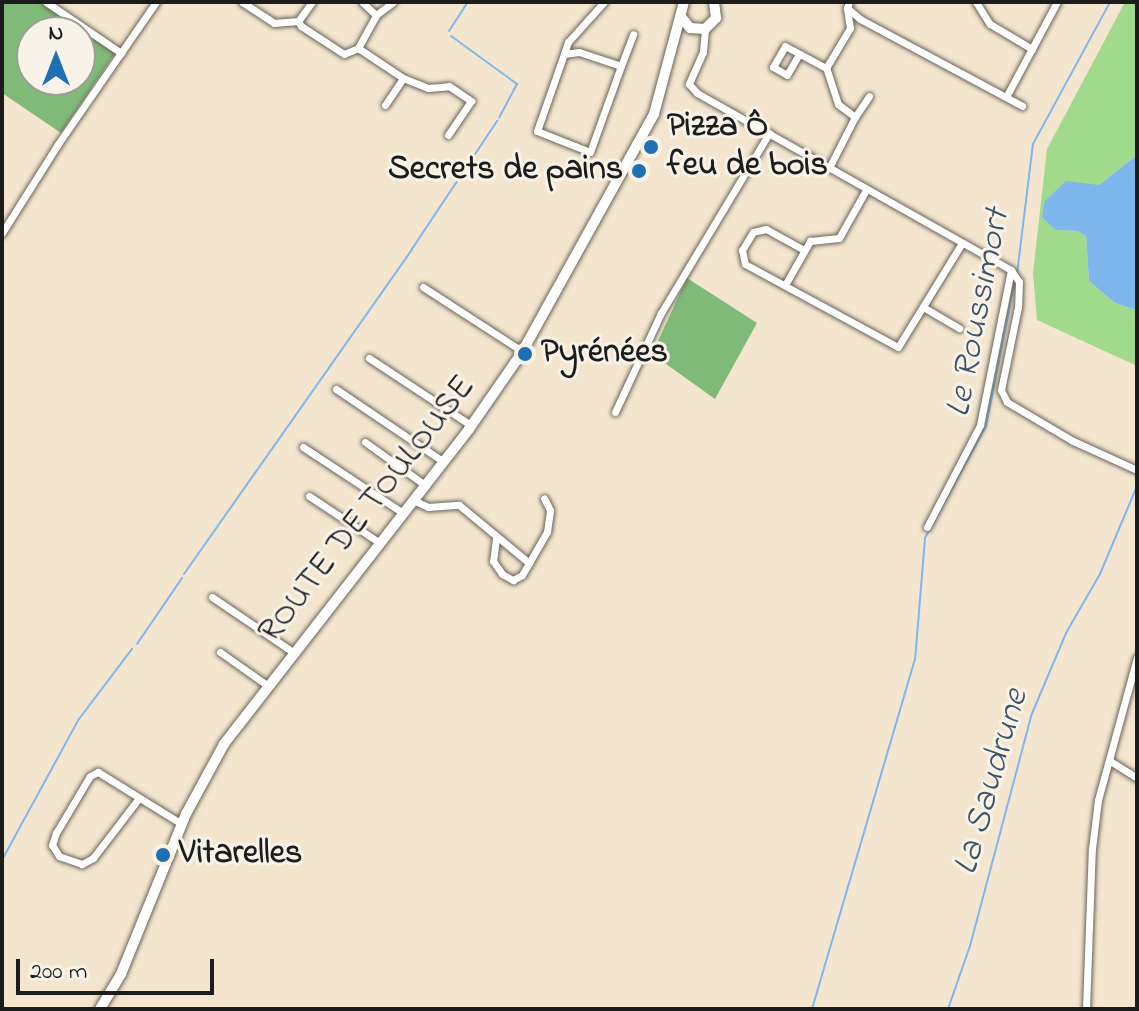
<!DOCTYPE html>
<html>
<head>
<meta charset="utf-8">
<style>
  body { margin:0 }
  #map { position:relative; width:1139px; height:1011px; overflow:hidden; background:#f4e6ce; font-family:"Indie Flower",sans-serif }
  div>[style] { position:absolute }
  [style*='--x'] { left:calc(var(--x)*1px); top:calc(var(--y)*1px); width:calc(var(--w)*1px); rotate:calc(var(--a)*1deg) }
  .green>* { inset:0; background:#a1da8c }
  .forest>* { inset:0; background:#80ba78 }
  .water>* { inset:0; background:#7eb6ee }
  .stream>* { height:2px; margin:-1px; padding:0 1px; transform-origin:1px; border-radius:1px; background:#7eb6ee }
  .roads { filter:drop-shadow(0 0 2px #68635a) drop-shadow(0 0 2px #68635a) }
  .street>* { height:7px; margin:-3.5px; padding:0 3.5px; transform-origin:3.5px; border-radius:3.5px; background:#fff }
  .secondary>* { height:10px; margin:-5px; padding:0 5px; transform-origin:5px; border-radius:5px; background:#fff }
  .dots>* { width:22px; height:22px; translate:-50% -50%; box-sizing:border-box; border:4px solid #f7f3e8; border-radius:50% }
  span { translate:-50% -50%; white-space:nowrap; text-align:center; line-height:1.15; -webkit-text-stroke:6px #f7f3e8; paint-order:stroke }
  .poi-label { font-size:34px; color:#1c1c1c; font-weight:700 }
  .left { translate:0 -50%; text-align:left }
  .right { translate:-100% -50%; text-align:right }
  .street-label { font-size:34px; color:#1c1c1c }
  .water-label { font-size:36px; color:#3e5266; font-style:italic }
  .frame { position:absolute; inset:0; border:4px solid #1c1c1c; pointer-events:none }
  .north { position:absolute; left:16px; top:16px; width:80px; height:80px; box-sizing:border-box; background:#f7f3e8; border:2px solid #9f9d96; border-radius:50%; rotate:0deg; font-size:22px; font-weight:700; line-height:32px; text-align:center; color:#1c1c1c }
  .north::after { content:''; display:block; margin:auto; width:28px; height:36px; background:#1f6fb2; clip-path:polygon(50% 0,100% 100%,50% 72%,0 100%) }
  .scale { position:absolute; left:16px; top:959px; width:198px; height:36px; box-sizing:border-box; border:4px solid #1c1c1c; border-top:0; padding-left:10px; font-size:24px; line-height:28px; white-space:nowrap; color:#1c1c1c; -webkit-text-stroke:6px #f7f3e8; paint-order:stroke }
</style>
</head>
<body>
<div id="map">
  <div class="green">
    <i style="clip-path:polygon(1125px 2px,1137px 2px,1137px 155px,1099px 185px,1056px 230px,1078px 231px,1086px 236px,1089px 281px,1115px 303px,1137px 310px,1137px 366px,1037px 320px,1033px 273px,1047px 149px)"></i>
  </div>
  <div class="forest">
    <i style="clip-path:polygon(evenodd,2px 2px,41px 2px,115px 53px,61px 133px,2px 93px,2px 2px,32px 32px,80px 32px,80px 80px,32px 80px,32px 32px)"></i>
    <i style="clip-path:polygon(687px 278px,757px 323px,715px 399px,652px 354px)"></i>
  </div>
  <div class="water">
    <i style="clip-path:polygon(1137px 155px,1137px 310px,1115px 303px,1089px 281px,1086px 236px,1078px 231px,1056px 230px,1042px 217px,1045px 201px,1066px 181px,1099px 185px)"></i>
  </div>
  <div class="stream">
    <i style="--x:449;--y:31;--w:35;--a:-57"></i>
    <i style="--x:451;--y:36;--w:82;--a:36"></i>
    <i style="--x:517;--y:84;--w:38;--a:118"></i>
    <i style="--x:1017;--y:274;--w:131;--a:-83"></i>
    <i style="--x:1033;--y:144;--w:162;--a:-61.5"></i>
    <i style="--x:184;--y:574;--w:397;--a:-54.9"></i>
    <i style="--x:412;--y:249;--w:154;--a:-56.4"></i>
    <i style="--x:137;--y:644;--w:80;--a:-55.7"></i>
    <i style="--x:2;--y:860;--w:161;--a:-61.4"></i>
    <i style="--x:79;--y:719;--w:88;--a:-52.9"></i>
    <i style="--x:812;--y:1009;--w:364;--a:-73.6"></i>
    <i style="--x:915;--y:660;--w:122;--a:-85.3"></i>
    <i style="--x:925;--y:538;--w:128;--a:-61.4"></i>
    <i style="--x:986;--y:426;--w:149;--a:-78.8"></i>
    <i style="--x:948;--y:1009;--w:67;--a:-70.8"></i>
    <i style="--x:970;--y:946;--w:238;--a:-75.1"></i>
    <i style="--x:1031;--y:716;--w:90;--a:-67.1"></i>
    <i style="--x:1066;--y:633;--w:68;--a:-60"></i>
    <i style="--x:1100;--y:574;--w:95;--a:-67.2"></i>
  </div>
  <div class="roads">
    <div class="street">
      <i style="--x:46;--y:2;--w:91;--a:34.2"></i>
      <i style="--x:242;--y:2;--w:38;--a:33"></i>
      <i style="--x:274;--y:23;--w:24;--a:-5"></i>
      <i style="--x:312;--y:2;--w:24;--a:126"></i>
      <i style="--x:298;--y:21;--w:6;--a:59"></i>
      <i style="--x:301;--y:26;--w:51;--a:33.1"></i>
      <i style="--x:344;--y:54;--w:15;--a:-23"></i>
      <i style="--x:358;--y:48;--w:38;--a:-61"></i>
      <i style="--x:362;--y:2;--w:19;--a:43"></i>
      <i style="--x:849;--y:2;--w:6;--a:108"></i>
      <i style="--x:847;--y:8;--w:17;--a:40"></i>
      <i style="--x:860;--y:19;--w:184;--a:28.2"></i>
      <i style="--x:976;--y:2;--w:26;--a:58"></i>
      <i style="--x:990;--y:24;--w:49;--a:30.8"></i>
      <i style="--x:376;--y:15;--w:21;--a:-37"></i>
      <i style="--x:705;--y:29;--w:23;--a:95"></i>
      <i style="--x:703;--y:52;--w:35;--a:114"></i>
      <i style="--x:689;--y:84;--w:12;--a:48"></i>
      <i style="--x:697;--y:93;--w:360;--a:29.4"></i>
      <i style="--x:1011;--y:270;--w:14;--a:56"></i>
      <i style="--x:1019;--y:282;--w:25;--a:92"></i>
      <i style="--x:1018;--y:307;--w:85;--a:101.6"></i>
      <i style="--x:1001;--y:390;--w:13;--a:63"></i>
      <i style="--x:1007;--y:402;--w:77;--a:30.6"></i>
      <i style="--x:1073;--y:441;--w:70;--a:24.4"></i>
      <i style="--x:358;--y:48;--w:54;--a:33.7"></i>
      <i style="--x:403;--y:78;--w:27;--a:22"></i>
      <i style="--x:428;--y:88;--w:21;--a:-5"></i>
      <i style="--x:449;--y:86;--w:27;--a:34"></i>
      <i style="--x:471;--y:101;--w:41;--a:124.1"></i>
      <i style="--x:564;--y:54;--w:15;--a:-8"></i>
      <i style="--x:579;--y:52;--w:44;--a:18.4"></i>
      <i style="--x:621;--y:66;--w:91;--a:109.8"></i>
      <i style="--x:590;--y:152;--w:57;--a:-158.4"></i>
      <i style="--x:537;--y:131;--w:82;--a:-70.7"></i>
      <i style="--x:564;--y:54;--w:13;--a:-72"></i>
      <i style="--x:568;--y:42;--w:54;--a:-48"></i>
      <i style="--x:799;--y:54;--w:24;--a:120"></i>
      <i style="--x:787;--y:75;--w:16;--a:-150"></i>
      <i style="--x:773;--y:67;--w:24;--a:-60"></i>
      <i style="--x:785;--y:46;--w:47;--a:28.2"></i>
      <i style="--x:621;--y:66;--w:34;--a:-69"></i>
      <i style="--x:1006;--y:97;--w:108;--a:-61.8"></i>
      <i style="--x:385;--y:105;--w:32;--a:-56"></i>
      <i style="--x:855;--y:117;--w:25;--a:-56"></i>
      <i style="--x:830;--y:166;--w:55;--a:-63"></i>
      <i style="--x:855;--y:117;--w:21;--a:-143"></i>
      <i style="--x:838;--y:104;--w:38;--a:-108"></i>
      <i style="--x:826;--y:68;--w:47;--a:-59"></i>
      <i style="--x:850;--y:28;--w:20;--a:-99"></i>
      <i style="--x:2;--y:233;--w:105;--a:-57.8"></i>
      <i style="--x:58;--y:144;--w:173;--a:-55.4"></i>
      <i style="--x:804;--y:250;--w:43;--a:-151.1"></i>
      <i style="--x:766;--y:229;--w:13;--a:167"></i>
      <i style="--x:753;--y:232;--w:21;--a:121"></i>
      <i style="--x:742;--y:250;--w:14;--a:78"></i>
      <i style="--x:745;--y:264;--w:174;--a:28.5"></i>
      <i style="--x:898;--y:347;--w:122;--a:-58.4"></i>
      <i style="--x:785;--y:285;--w:51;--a:-60.4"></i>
      <i style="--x:810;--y:241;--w:29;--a:-6"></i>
      <i style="--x:839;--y:238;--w:55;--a:-60.6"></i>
      <i style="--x:423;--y:287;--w:118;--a:32.9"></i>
      <i style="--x:923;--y:307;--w:42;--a:30.3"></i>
      <i style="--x:369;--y:358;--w:123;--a:33.4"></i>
      <i style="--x:336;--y:389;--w:130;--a:34.1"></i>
      <i style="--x:615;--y:412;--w:109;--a:-65.1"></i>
      <i style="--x:661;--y:313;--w:210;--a:-59"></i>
      <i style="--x:365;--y:442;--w:74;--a:35.6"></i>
      <i style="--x:303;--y:447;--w:120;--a:33.4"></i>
      <i style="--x:309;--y:496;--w:85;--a:33.5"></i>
      <i style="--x:413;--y:500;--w:17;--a:25"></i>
      <i style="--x:428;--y:507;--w:31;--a:-4"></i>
      <i style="--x:459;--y:505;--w:91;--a:39.6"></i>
      <i style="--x:529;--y:563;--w:36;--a:-60"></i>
      <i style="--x:547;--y:532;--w:22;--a:-82"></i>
      <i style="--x:550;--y:510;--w:13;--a:-117"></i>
      <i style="--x:927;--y:527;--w:115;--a:-62.5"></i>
      <i style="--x:980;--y:425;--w:158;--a:-78.7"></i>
      <i style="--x:496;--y:538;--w:23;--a:97"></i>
      <i style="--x:493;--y:561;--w:16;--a:55"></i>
      <i style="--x:502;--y:574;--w:13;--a:29"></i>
      <i style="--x:513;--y:580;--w:10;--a:-29"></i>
      <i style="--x:522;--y:575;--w:14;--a:-60"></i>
      <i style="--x:212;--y:597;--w:98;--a:34.2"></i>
      <i style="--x:220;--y:652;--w:57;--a:35.1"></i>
      <i style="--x:1110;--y:761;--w:32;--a:32"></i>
      <i style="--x:139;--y:798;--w:76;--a:127.5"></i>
      <i style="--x:93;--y:858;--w:13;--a:151"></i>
      <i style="--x:82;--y:864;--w:24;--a:-161"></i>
      <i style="--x:59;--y:856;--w:13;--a:-122"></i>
      <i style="--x:52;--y:845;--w:13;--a:-72"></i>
      <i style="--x:56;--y:833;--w:66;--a:-59.2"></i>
      <i style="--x:90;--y:776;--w:9;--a:-27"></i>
      <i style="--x:98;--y:772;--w:99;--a:31.8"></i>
      <i style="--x:1086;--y:1009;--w:160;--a:-87.9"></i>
      <i style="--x:1092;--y:849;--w:49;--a:-83"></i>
      <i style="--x:1098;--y:800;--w:148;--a:-74.7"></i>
    </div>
    <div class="secondary">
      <i style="--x:682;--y:18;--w:13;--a:51"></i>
      <i style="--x:690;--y:28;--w:15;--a:4"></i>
      <i style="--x:705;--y:29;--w:16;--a:-45"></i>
      <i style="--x:716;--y:18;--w:16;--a:-97"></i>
      <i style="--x:100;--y:1009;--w:41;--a:-59"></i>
      <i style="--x:121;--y:974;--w:173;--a:-67.9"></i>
      <i style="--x:186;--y:814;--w:80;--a:-61.5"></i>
      <i style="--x:224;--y:744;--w:399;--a:-52.1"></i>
      <i style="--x:469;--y:429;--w:91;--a:-55.3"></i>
      <i style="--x:521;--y:354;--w:274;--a:-61"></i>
      <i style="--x:654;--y:114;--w:116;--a:-75"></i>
    </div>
  </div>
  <div class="dots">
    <i style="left:651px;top:147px;background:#1f6fb2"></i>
    <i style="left:639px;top:171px;background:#1f6fb2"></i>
    <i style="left:525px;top:354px;background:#1f6fb2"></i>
    <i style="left:163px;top:855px;background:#1f6fb2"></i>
  </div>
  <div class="poi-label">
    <span class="left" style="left:667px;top:147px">Pizza Ô<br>feu de bois</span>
    <span class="right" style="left:623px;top:171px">Secrets de pains</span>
    <span class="left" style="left:541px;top:354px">Pyrénées</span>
    <span class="left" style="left:179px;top:855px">Vitarelles</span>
  </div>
  <div class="street-label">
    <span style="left:368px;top:510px;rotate:-52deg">ROUTE DE TOULOUSE</span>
  </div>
  <div class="water-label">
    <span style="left:979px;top:313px;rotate:-79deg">Le Roussimort</span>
    <span style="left:992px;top:782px;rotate:-74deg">La Saudrune</span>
  </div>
  <div class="frame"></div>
  <div class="north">N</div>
  <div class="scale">200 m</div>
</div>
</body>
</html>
